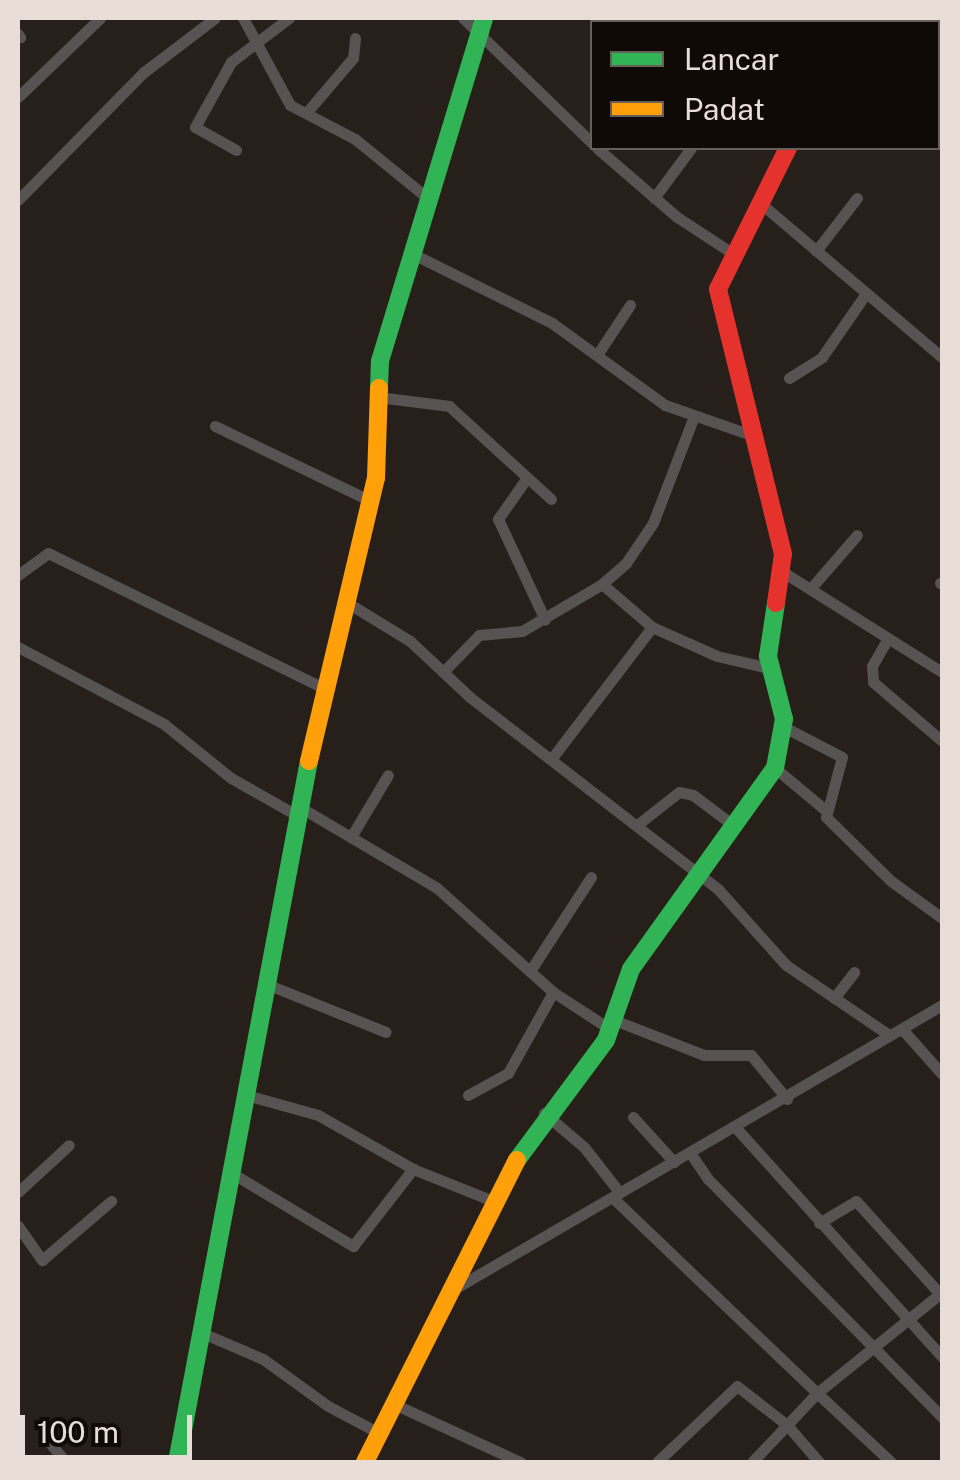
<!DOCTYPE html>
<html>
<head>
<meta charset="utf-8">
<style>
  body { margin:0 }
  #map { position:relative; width:960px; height:1480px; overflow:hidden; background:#271f1a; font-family:"Public Sans",sans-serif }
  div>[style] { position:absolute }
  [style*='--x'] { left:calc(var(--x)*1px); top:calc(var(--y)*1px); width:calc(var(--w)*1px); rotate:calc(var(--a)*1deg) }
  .street>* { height:11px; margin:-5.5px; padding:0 5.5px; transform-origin:5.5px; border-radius:5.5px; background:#575352 }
  .fast>* { height:18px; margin:-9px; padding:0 9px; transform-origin:9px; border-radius:9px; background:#30b455 }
  .slow>* { height:18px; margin:-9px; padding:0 9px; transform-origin:9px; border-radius:9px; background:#ff9f0a }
  .jam>* { height:18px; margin:-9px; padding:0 9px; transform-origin:9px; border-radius:9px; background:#e5322d }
  span { translate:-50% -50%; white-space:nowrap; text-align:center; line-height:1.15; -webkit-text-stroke:10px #100a06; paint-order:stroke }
  .frame { position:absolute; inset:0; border:20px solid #e9ded7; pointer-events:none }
  .legend { position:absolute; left:590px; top:20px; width:350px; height:130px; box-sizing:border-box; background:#100a06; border:2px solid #675f5a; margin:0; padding:12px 18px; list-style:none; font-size:30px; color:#e9ded7 }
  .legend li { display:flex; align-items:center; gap:20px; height:50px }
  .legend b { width:50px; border:2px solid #675f5a }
  .scale { position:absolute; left:20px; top:1415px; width:172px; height:45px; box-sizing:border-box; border:5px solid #e9ded7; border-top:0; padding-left:12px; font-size:30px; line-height:35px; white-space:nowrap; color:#e9ded7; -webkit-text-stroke:8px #100a06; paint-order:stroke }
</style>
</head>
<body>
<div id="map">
  <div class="street">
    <i style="--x:243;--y:18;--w:99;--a:61.6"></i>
    <i style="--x:290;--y:105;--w:73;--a:27.6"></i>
    <i style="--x:355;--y:139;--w:97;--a:39.1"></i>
    <i style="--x:463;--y:18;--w:180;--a:44.1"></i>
    <i style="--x:757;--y:18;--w:8;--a:30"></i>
    <i style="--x:745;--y:22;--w:5;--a:-53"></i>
    <i style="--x:863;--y:22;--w:4;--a:-63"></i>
    <i style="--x:18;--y:34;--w:4;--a:56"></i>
    <i style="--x:18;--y:97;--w:114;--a:-43.9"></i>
    <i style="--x:307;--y:112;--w:71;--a:-49.6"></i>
    <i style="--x:353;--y:58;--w:20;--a:-84"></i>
    <i style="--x:938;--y:127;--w:4;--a:27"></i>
    <i style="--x:597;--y:148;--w:106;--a:40.8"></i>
    <i style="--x:677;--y:217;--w:66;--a:33.2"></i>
    <i style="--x:236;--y:150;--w:47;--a:-150.7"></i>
    <i style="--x:195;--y:127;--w:74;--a:-61"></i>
    <i style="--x:231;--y:62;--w:73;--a:-37.2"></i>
    <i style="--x:654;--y:198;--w:62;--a:-53.5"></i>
    <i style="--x:18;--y:200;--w:180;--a:-45.5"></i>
    <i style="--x:144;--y:72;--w:89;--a:-37.3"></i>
    <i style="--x:759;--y:202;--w:240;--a:40.3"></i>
    <i style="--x:816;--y:251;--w:67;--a:-52.3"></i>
    <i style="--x:415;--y:255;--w:153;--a:26.4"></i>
    <i style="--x:552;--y:323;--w:140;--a:36"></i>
    <i style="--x:665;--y:405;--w:94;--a:19.2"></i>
    <i style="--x:597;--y:355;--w:60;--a:-56.6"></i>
    <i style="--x:789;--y:378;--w:39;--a:-32"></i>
    <i style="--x:822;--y:357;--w:75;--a:-55.3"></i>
    <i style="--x:378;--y:397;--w:72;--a:7.2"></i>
    <i style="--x:449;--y:406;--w:138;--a:42.4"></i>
    <i style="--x:215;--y:426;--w:173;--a:25.7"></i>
    <i style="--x:526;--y:479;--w:49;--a:125"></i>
    <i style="--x:498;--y:519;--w:111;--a:65"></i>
    <i style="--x:783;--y:572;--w:188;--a:32.2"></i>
    <i style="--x:18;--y:575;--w:37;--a:-36"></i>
    <i style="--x:48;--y:553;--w:306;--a:26.1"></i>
    <i style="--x:940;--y:583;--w:2;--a:27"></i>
    <i style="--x:602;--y:584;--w:32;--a:-41"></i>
    <i style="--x:626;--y:563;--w:48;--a:-56"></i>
    <i style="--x:653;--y:523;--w:115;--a:-69"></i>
    <i style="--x:811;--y:588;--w:70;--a:-49"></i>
    <i style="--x:343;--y:600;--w:79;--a:31.5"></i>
    <i style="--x:410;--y:641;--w:83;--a:43.1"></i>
    <i style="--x:471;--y:698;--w:312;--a:37.7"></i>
    <i style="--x:718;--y:889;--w:102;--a:48.2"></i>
    <i style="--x:786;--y:965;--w:125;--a:34.2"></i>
    <i style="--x:887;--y:640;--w:30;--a:120"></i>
    <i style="--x:872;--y:666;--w:16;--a:86"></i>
    <i style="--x:873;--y:682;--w:91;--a:40.5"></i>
    <i style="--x:18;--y:647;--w:165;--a:27.8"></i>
    <i style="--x:164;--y:724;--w:86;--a:38.9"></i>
    <i style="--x:231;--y:778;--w:75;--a:29.6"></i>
    <i style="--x:443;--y:672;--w:52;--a:-45.8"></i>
    <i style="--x:479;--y:635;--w:43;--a:-5.3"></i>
    <i style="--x:522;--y:631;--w:93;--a:-30.4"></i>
    <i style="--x:602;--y:584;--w:66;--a:40.7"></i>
    <i style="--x:652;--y:627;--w:71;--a:24"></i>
    <i style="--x:717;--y:656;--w:53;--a:13"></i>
    <i style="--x:784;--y:727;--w:65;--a:27.3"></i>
    <i style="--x:842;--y:757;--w:62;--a:104.9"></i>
    <i style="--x:826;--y:817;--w:91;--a:44.6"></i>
    <i style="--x:891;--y:881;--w:63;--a:36"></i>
    <i style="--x:552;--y:758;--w:165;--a:-52.6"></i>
    <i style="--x:775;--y:768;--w:64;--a:39.9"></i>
    <i style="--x:298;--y:806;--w:161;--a:30.5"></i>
    <i style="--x:437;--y:888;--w:156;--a:41.9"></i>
    <i style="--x:553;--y:992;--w:68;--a:33"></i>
    <i style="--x:637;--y:825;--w:53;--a:-38.2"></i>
    <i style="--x:679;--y:792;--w:14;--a:12"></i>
    <i style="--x:693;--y:795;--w:50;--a:36.9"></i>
    <i style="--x:351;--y:837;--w:72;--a:-59.2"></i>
    <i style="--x:530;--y:971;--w:112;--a:-57"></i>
    <i style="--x:264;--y:983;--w:131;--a:21.9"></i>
    <i style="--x:834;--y:998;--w:33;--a:-52"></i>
    <i style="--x:614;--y:1020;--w:97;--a:21.3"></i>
    <i style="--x:704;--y:1055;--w:47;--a:0"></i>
    <i style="--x:751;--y:1055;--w:57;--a:50.7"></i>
    <i style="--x:902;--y:1029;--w:60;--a:48.4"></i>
    <i style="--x:243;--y:1094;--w:78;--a:15.6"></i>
    <i style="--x:318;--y:1115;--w:109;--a:29.6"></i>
    <i style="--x:413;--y:1169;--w:92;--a:21.8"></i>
    <i style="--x:468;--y:1095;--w:46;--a:-28.8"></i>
    <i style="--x:508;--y:1073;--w:93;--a:-60.9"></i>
    <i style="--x:544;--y:1113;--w:52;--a:40.4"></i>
    <i style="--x:584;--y:1147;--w:58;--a:52"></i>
    <i style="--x:633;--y:1117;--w:61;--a:47.7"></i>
    <i style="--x:736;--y:1128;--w:308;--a:48"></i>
    <i style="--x:691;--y:1154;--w:30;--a:56"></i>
    <i style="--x:708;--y:1179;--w:334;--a:45.5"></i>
    <i style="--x:230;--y:1172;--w:144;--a:31"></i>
    <i style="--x:353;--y:1246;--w:98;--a:-52.1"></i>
    <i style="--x:18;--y:1192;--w:69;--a:-42.7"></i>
    <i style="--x:613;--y:1198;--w:282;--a:43.7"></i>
    <i style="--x:817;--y:1393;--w:44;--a:133.2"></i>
    <i style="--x:787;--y:1425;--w:49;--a:49.1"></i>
    <i style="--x:819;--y:1223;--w:43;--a:-30.7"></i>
    <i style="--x:856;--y:1201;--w:125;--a:47.9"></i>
    <i style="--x:18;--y:1226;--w:42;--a:54.8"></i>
    <i style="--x:42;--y:1260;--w:91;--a:-40.5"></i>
    <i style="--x:454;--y:1289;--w:565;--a:-30.2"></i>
    <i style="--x:200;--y:1332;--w:69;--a:23.2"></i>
    <i style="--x:263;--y:1359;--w:80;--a:35.9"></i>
    <i style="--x:328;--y:1406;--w:58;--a:27.9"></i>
    <i style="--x:394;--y:1404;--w:139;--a:24.7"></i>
    <i style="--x:44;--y:1436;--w:34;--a:50"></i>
    <i style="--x:657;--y:1462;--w:110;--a:-43.5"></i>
    <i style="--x:737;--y:1386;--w:63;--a:38"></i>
    <i style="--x:787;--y:1425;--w:51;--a:133.4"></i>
    <i style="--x:891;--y:1462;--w:101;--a:-137"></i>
    <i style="--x:817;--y:1393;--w:161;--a:-38.9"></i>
  </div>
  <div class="fast">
    <i style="--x:379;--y:388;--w:27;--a:-88"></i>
    <i style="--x:380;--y:361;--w:358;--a:-73.1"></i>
    <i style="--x:517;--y:1160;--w:149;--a:-53.4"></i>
    <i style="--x:606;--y:1040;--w:75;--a:-70.6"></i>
    <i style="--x:631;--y:969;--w:247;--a:-54.4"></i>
    <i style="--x:775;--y:768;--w:50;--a:-79.6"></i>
    <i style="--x:784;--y:719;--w:65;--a:-104.3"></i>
    <i style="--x:768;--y:656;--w:54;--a:-81.4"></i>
    <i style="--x:177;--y:1462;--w:713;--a:-79.34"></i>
  </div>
  <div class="slow">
    <i style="--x:309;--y:761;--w:291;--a:-76.7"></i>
    <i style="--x:376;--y:478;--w:90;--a:-88.1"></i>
    <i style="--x:365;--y:1462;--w:338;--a:-63.3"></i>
  </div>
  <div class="jam">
    <i style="--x:776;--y:603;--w:49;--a:-81.9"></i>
    <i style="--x:783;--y:554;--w:273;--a:-103.8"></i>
    <i style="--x:718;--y:289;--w:157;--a:-63.6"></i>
  </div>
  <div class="frame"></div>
  <ul class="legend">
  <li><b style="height:12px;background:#30b455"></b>Lancar</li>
  <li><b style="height:12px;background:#ff9f0a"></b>Padat</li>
  </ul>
  <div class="scale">100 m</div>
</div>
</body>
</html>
